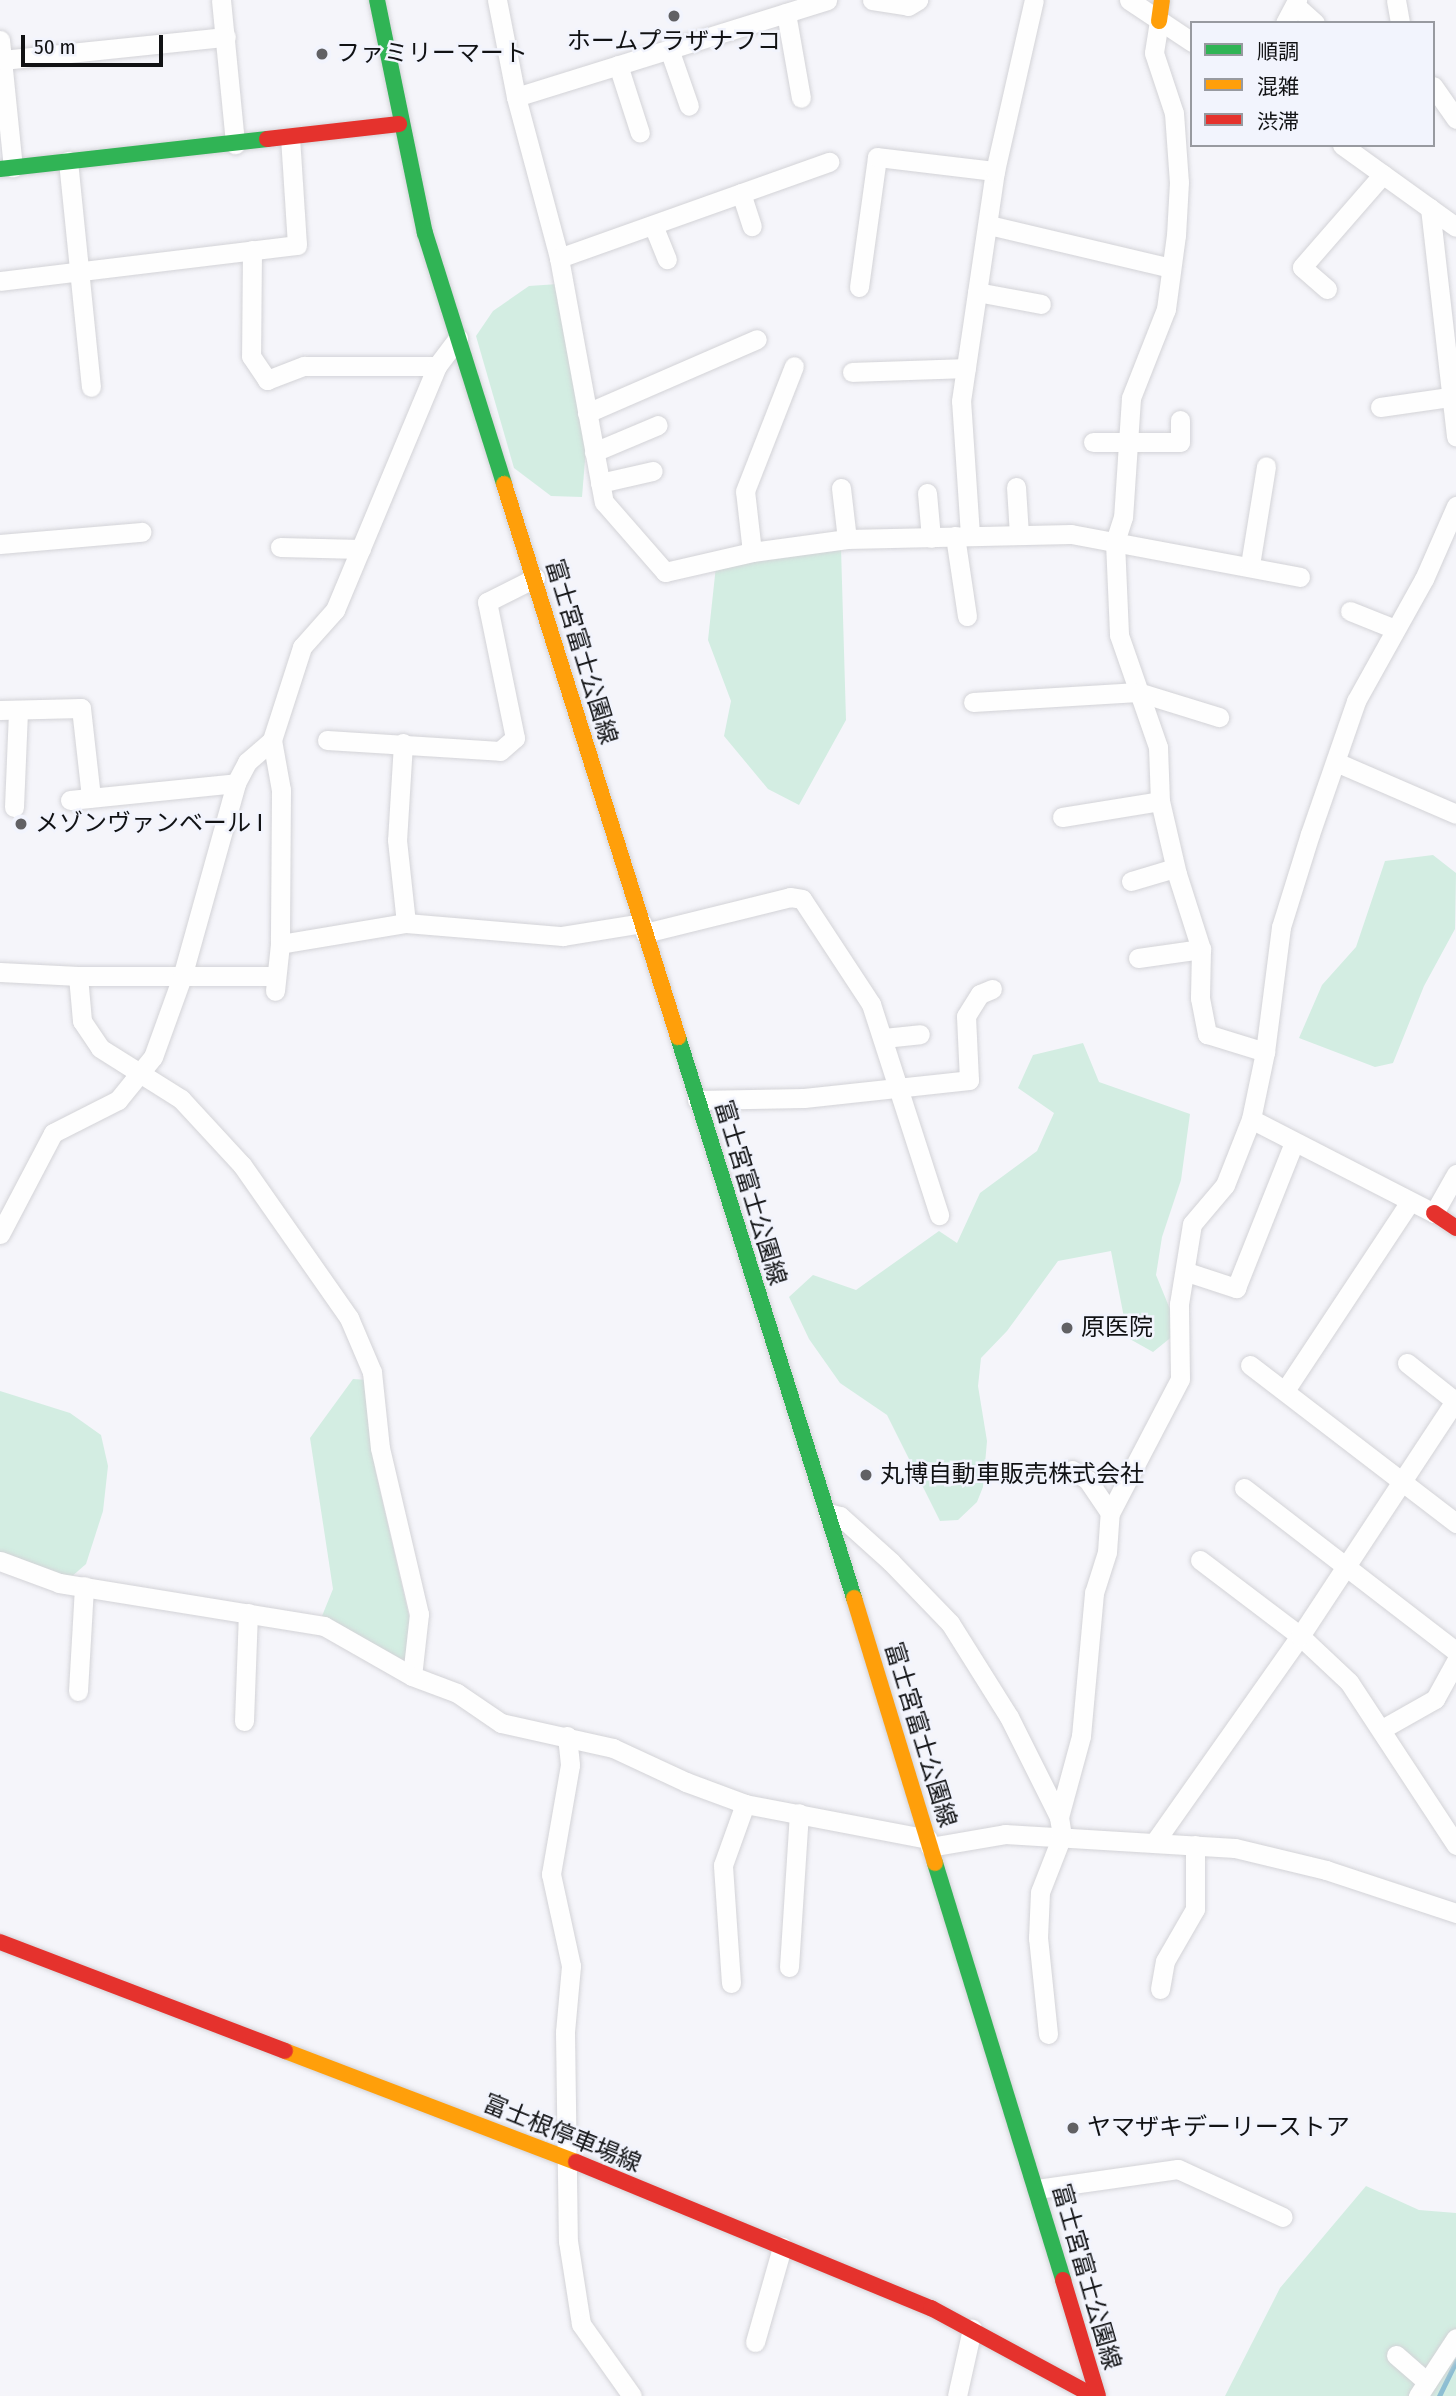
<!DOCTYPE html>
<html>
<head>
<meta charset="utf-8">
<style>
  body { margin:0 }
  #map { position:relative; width:1456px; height:2396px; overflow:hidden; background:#f5f5fa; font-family:"Fira Sans Condensed","Noto Sans JP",sans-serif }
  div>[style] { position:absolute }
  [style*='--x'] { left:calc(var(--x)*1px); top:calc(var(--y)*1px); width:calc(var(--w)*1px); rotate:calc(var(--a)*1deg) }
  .green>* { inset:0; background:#d3ede2 }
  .stream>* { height:5px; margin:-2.5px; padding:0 2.5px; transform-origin:2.5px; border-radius:2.5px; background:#8dbed3 }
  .roads { filter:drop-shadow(0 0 2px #d3d3d7) drop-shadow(0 0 2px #d3d3d7) }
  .street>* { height:19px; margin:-9.5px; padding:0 9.5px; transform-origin:9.5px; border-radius:9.5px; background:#fefefe }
  .fast>* { height:16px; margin:-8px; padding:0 8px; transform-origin:8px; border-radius:8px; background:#30b455 }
  .slow>* { height:16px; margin:-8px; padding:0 8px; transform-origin:8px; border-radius:8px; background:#ff9f0a }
  .jam>* { height:16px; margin:-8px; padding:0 8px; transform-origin:8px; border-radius:8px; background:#e5322d }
  .dots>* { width:19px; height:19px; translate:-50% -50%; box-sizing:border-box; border:4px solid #f2f4fd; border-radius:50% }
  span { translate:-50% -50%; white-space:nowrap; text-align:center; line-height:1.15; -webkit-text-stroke:5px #f2f4fd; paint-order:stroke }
  .poi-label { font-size:24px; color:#111214 }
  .left { translate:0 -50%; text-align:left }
  .street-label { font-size:24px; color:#111214 }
  .legend { position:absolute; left:1190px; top:21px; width:245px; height:126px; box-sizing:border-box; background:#f2f4fd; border:2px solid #989aa0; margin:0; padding:9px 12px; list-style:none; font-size:21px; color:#111214 }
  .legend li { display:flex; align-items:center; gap:14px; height:35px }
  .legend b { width:35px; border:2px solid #989aa0 }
  .scale { position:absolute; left:21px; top:35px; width:142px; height:32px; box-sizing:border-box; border:4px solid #111214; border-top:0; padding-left:9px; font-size:21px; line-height:24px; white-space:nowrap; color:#111214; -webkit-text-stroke:5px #f2f4fd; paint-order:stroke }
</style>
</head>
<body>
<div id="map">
  <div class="green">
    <i style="clip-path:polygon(558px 284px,586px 448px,582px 497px,551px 496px,514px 468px,476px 336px,493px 311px,529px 286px)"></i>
    <i style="clip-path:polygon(841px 548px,846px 720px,799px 805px,768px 789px,724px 736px,731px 701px,708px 640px,716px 566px)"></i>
    <i style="clip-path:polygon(1433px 855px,1456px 873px,1455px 929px,1424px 986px,1393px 1063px,1375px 1067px,1299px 1038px,1322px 985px,1356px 947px,1385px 861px)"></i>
    <i style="clip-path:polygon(1083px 1043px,1099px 1082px,1190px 1114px,1181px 1180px,1162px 1237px,1156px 1275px,1179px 1331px,1153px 1352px,1128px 1338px,1111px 1251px,1058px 1261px,1007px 1331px,981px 1358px,978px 1386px,987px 1441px,983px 1487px,977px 1502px,958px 1520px,940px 1521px,887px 1415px,840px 1383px,809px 1339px,789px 1297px,813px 1275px,856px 1290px,939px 1231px,957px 1243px,980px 1193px,1037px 1151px,1054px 1113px,1018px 1088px,1033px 1055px)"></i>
    <i style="clip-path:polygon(353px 1379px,368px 1380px,375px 1469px,410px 1620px,405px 1661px,322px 1616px,333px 1589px,310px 1438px)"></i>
    <i style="clip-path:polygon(0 1391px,70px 1413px,101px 1435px,108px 1466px,103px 1511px,86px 1564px,70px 1578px,0 1557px)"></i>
    <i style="clip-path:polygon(1366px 2186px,1419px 2210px,1456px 2213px,1456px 2396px,1225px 2396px,1280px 2288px)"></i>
  </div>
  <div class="stream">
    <i style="--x:1439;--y:2396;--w:39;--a:-64"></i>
  </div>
  <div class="roads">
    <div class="street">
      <i style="--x:221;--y:0;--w:145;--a:84.4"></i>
      <i style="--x:497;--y:0;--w:99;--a:78.9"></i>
      <i style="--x:516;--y:97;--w:167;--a:75"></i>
      <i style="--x:559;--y:258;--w:248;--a:79.6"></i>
      <i style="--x:604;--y:502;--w:93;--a:48.9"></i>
      <i style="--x:665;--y:572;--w:89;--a:-12.9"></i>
      <i style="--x:752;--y:552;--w:96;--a:-7.8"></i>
      <i style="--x:847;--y:539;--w:224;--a:-1.3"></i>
      <i style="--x:1071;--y:534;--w:233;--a:10.6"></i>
      <i style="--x:872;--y:0;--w:36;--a:9"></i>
      <i style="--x:908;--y:6;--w:12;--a:-31"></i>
      <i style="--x:1129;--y:0;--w:76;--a:33.7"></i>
      <i style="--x:1396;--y:0;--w:23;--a:80"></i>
      <i style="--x:1295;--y:5;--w:27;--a:42"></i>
      <i style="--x:786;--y:13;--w:86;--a:80"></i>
      <i style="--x:1159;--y:21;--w:32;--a:99"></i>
      <i style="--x:1154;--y:53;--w:63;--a:71.6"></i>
      <i style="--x:1174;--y:113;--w:69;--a:85.9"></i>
      <i style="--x:1179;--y:182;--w:53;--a:93.2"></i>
      <i style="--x:1176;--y:235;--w:75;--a:97.7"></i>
      <i style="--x:1166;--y:309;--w:96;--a:111.5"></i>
      <i style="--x:1131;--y:398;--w:119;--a:93.8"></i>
      <i style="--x:1123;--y:517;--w:26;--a:108"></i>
      <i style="--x:1115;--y:542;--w:93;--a:87.5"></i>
      <i style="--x:1119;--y:635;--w:119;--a:70.8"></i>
      <i style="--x:1158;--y:747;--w:54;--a:87.9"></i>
      <i style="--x:1160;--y:801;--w:75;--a:76.9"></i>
      <i style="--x:1177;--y:874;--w:79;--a:72.3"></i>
      <i style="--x:1201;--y:949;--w:49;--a:91.2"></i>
      <i style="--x:1200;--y:998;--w:37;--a:79"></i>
      <i style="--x:1207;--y:1034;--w:61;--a:17.2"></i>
      <i style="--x:1285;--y:23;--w:26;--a:-62"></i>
      <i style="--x:0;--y:40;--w:128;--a:84.2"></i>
      <i style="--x:669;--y:49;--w:60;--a:70.7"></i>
      <i style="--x:2;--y:60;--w:225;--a:-5.9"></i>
      <i style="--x:618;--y:65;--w:71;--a:72.1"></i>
      <i style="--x:1433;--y:86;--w:40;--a:55.1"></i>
      <i style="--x:516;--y:97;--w:326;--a:-17.3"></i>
      <i style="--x:1342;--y:145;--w:140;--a:35.7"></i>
      <i style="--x:68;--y:161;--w:227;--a:84.2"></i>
      <i style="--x:741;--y:193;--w:35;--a:72"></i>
      <i style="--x:1430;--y:208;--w:230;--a:83.5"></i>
      <i style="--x:653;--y:225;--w:37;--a:68"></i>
      <i style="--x:989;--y:225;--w:187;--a:13.3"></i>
      <i style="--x:252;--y:250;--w:106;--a:90.5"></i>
      <i style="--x:251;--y:356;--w:29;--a:56"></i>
      <i style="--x:267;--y:380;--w:40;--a:-21"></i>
      <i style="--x:304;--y:366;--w:133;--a:0"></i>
      <i style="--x:559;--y:258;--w:287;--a:-19.6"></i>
      <i style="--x:0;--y:281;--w:299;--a:-6.9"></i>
      <i style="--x:297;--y:245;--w:107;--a:-93.7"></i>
      <i style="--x:859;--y:287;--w:131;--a:-82.1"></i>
      <i style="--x:877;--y:157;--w:119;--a:6.8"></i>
      <i style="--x:1327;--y:289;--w:33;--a:-139"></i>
      <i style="--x:1302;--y:267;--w:123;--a:-48.9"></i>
      <i style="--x:977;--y:292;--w:65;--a:10.6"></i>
      <i style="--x:852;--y:372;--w:114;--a:-2"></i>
      <i style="--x:1380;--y:407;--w:70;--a:-8.2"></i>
      <i style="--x:587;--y:413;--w:185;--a:-23.5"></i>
      <i style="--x:1093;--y:442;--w:87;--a:0"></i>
      <i style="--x:1180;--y:442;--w:22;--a:-90"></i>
      <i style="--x:594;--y:452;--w:69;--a:-22.9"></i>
      <i style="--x:600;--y:483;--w:54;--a:-12.8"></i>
      <i style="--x:1016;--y:487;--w:48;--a:86.4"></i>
      <i style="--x:841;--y:488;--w:51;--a:83.3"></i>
      <i style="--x:927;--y:493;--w:45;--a:84.9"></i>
      <i style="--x:970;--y:535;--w:134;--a:-93.8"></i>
      <i style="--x:961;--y:401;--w:232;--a:-81.6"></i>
      <i style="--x:995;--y:171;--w:175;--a:-77.2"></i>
      <i style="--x:955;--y:536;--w:81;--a:81.5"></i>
      <i style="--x:0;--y:544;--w:142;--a:-4.9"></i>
      <i style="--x:280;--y:547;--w:81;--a:1.4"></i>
      <i style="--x:752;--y:552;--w:61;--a:-96.5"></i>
      <i style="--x:745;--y:491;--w:134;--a:-68.6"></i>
      <i style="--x:1250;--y:565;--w:100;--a:-80.8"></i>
      <i style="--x:1350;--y:611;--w:48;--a:21.8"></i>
      <i style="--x:973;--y:702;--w:165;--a:-3.5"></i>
      <i style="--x:1138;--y:692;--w:85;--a:17.2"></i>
      <i style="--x:0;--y:710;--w:81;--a:-1.4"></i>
      <i style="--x:81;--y:708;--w:90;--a:83.6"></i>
      <i style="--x:272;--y:740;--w:51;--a:79.8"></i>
      <i style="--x:281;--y:790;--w:154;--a:90.4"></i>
      <i style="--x:280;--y:944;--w:47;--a:96.1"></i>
      <i style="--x:327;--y:740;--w:173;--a:3.6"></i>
      <i style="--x:500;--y:751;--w:20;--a:-41"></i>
      <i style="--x:515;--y:738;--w:139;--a:-101.6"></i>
      <i style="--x:487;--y:602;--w:54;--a:-26.6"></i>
      <i style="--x:403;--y:743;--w:97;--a:93.5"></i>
      <i style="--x:397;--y:840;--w:83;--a:83.8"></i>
      <i style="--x:1336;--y:762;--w:131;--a:23.4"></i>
      <i style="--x:70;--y:800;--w:167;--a:-5.8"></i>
      <i style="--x:14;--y:807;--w:96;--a:-87.6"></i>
      <i style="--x:1062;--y:817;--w:99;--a:-9.3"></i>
      <i style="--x:1131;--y:881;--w:46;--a:-16.5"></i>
      <i style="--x:645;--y:933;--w:149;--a:-13.9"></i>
      <i style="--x:790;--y:897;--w:12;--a:9"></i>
      <i style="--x:802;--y:899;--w:126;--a:56.7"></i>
      <i style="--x:871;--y:1004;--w:222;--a:72.1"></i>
      <i style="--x:280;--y:944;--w:128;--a:-9.5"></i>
      <i style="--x:406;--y:923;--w:157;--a:4.8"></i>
      <i style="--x:562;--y:936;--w:81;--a:-9.2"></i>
      <i style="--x:1138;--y:958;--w:64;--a:-8.1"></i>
      <i style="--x:0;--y:972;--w:78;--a:2.9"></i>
      <i style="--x:78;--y:976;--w:45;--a:84.9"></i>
      <i style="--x:82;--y:1021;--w:32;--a:56"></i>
      <i style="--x:100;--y:1048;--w:96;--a:32.2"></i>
      <i style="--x:181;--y:1099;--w:90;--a:47.3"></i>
      <i style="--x:242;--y:1165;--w:187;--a:55"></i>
      <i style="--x:349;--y:1318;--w:59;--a:66.9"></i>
      <i style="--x:372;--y:1372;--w:76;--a:84"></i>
      <i style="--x:380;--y:1448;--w:171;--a:76.8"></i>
      <i style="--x:419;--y:1614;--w:62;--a:96.4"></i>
      <i style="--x:78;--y:976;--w:198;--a:0"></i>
      <i style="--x:884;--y:1038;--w:36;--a:-6"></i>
      <i style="--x:697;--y:1100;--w:107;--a:-1.1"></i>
      <i style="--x:804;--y:1098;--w:166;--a:-6.2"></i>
      <i style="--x:969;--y:1080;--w:64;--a:-92.7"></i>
      <i style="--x:966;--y:1016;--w:26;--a:-58"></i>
      <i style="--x:980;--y:994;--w:13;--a:-23"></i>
      <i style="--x:1251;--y:1119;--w:206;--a:27.2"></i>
      <i style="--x:1434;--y:1213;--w:45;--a:-60.6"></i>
      <i style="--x:0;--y:1234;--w:114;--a:-62.3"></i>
      <i style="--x:53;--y:1133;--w:73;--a:-26.9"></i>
      <i style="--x:118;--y:1100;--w:55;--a:-50.9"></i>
      <i style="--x:153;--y:1057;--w:85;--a:-70.1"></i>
      <i style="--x:182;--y:977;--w:201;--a:-74.4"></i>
      <i style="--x:236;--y:783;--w:24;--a:-62"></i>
      <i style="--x:247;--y:762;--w:33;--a:-41"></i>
      <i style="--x:272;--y:740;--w:98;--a:-72.1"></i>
      <i style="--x:302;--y:647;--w:50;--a:-48.3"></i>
      <i style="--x:335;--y:610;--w:264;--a:-67.3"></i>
      <i style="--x:437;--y:366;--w:35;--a:-53"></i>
      <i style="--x:1187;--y:1272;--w:52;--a:18.1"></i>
      <i style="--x:1236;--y:1288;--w:154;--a:-68.3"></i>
      <i style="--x:1407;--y:1363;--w:61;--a:38.4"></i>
      <i style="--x:1250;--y:1365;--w:260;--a:37.5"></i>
      <i style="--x:1286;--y:1389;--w:223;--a:-56.5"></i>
      <i style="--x:1244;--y:1488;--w:267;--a:37.6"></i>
      <i style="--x:828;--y:1513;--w:12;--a:14"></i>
      <i style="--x:840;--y:1516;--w:69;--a:42"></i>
      <i style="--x:891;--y:1562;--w:85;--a:46"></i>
      <i style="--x:950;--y:1623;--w:111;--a:57.9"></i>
      <i style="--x:1009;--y:1717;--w:112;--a:63.4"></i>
      <i style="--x:1110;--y:1513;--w:151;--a:-62.4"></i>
      <i style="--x:1180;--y:1379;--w:75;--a:-90.8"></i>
      <i style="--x:1179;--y:1304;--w:81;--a:-80.8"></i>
      <i style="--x:1192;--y:1224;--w:51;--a:-49.8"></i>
      <i style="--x:1225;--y:1185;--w:71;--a:-68.5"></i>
      <i style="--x:1251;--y:1119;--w:68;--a:-78.2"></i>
      <i style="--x:1265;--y:1052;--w:126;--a:-82.7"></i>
      <i style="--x:1281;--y:927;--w:97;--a:-72.7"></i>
      <i style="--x:1310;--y:834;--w:141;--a:-70.9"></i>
      <i style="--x:1356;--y:701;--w:140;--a:-60.9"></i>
      <i style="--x:1424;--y:579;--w:80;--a:-66.3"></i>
      <i style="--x:1200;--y:1560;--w:126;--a:37.2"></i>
      <i style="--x:1300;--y:1636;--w:67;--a:43.2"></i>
      <i style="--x:1349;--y:1682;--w:195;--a:56.7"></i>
      <i style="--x:0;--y:1561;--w:63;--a:20.4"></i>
      <i style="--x:59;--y:1583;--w:268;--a:9.2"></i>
      <i style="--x:324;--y:1626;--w:101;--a:29.6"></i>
      <i style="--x:412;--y:1676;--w:48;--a:20.7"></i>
      <i style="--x:457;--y:1693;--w:53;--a:34.3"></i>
      <i style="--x:501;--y:1723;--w:115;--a:12.6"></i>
      <i style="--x:613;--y:1748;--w:81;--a:25"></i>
      <i style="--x:686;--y:1782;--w:63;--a:20.4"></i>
      <i style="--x:745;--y:1804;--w:186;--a:10.8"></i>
      <i style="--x:78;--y:1691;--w:105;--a:-86.7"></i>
      <i style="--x:244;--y:1721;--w:108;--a:-87.9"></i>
      <i style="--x:1382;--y:1729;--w:61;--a:-29.5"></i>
      <i style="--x:1435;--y:1699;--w:43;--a:-61.1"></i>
      <i style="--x:567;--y:1736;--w:29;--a:84"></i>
      <i style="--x:570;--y:1765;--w:111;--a:99.9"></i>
      <i style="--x:551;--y:1874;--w:94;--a:77.7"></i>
      <i style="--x:571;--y:1966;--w:66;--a:95.2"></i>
      <i style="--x:565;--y:2032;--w:209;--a:89.2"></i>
      <i style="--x:568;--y:2241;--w:84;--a:81.1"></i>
      <i style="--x:581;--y:2324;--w:88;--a:54.7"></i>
      <i style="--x:1154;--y:1843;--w:253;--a:-54.8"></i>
      <i style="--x:1300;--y:1636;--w:284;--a:-56.6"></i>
      <i style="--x:930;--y:1847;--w:76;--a:-9.8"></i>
      <i style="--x:1005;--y:1834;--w:230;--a:3.5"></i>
      <i style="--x:1235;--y:1848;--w:94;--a:13.6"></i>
      <i style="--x:1326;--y:1870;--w:137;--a:18.3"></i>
      <i style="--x:789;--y:1967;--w:154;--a:-86.3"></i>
      <i style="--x:731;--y:1983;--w:118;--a:-93.9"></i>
      <i style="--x:723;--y:1865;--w:65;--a:-70.2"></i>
      <i style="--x:1160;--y:1989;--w:28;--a:-80"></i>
      <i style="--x:1165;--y:1961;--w:60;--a:-60"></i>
      <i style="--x:1195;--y:1909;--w:64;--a:-90"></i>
      <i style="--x:1048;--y:2034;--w:97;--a:-95.9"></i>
      <i style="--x:1038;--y:1938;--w:46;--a:-87.5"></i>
      <i style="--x:1040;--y:1892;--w:60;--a:-68.6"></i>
      <i style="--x:1062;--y:1836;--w:19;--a:-99"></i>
      <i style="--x:1059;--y:1817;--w:84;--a:-74.8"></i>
      <i style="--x:1081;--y:1736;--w:144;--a:-84.8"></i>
      <i style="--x:1094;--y:1593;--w:43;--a:-72.4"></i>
      <i style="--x:1107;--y:1552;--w:39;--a:-86"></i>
      <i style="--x:1110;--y:1513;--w:40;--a:-124"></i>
      <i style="--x:1088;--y:1480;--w:19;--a:-148"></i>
      <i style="--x:1037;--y:2189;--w:142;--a:-8.1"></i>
      <i style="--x:1178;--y:2169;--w:115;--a:24.6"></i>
      <i style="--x:755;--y:2342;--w:99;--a:-74.1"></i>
      <i style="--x:1396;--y:2355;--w:41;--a:41.1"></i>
      <i style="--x:957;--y:2396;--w:69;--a:-77.4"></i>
      <i style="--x:1418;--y:2396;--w:69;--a:-56.8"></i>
    </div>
    <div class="fast">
      <i style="--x:377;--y:0;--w:238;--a:78.4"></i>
      <i style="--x:425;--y:233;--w:263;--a:72.5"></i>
      <i style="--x:0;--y:169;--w:269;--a:-6.4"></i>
      <i style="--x:678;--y:1037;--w:588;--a:72.58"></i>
      <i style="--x:935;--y:1863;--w:436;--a:72.9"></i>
    </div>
    <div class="slow">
      <i style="--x:1159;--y:21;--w:21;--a:-82"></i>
      <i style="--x:504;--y:484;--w:580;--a:72.53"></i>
      <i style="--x:854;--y:1598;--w:277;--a:73"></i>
      <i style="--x:285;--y:2051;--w:311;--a:20.9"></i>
    </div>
    <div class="jam">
      <i style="--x:267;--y:139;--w:133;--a:-6.5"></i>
      <i style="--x:1434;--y:1213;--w:27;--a:34"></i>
      <i style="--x:0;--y:1942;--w:305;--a:20.9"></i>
      <i style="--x:576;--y:2162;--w:384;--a:22.4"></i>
      <i style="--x:931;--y:2308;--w:185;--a:28.4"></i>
      <i style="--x:1063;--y:2280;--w:121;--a:73.2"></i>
    </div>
  </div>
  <div class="dots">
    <i style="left:674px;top:16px;background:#616164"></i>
    <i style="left:322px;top:54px;background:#616164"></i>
    <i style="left:21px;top:824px;background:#616164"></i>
    <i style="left:1067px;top:1328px;background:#616164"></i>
    <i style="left:866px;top:1475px;background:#616164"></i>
    <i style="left:1073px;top:2128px;background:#616164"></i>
  </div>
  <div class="poi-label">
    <span style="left:674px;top:42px">ホームプラザナフコ</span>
    <span class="left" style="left:336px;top:54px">ファミリーマート</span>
    <span class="left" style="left:35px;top:824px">メゾンヴァンベール I</span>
    <span class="left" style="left:1081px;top:1328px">原医院</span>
    <span class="left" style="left:880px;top:1475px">丸博自動車販売株式会社</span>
    <span class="left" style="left:1087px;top:2128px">ヤマザキデーリーストア</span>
  </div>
  <div class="street-label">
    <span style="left:581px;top:652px;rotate:73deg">富士宮富士公園線</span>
    <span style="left:750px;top:1193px;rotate:73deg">富士宮富士公園線</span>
    <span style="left:920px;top:1735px;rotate:73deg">富士宮富士公園線</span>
    <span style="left:562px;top:2134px;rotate:22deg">富士根停車場線</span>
    <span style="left:1086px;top:2277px;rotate:74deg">富士宮富士公園線</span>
  </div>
  <ul class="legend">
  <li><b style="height:9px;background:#30b455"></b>順調</li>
  <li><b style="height:9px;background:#ff9f0a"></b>混雑</li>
  <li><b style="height:9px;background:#e5322d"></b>渋滞</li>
  </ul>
  <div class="scale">50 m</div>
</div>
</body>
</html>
